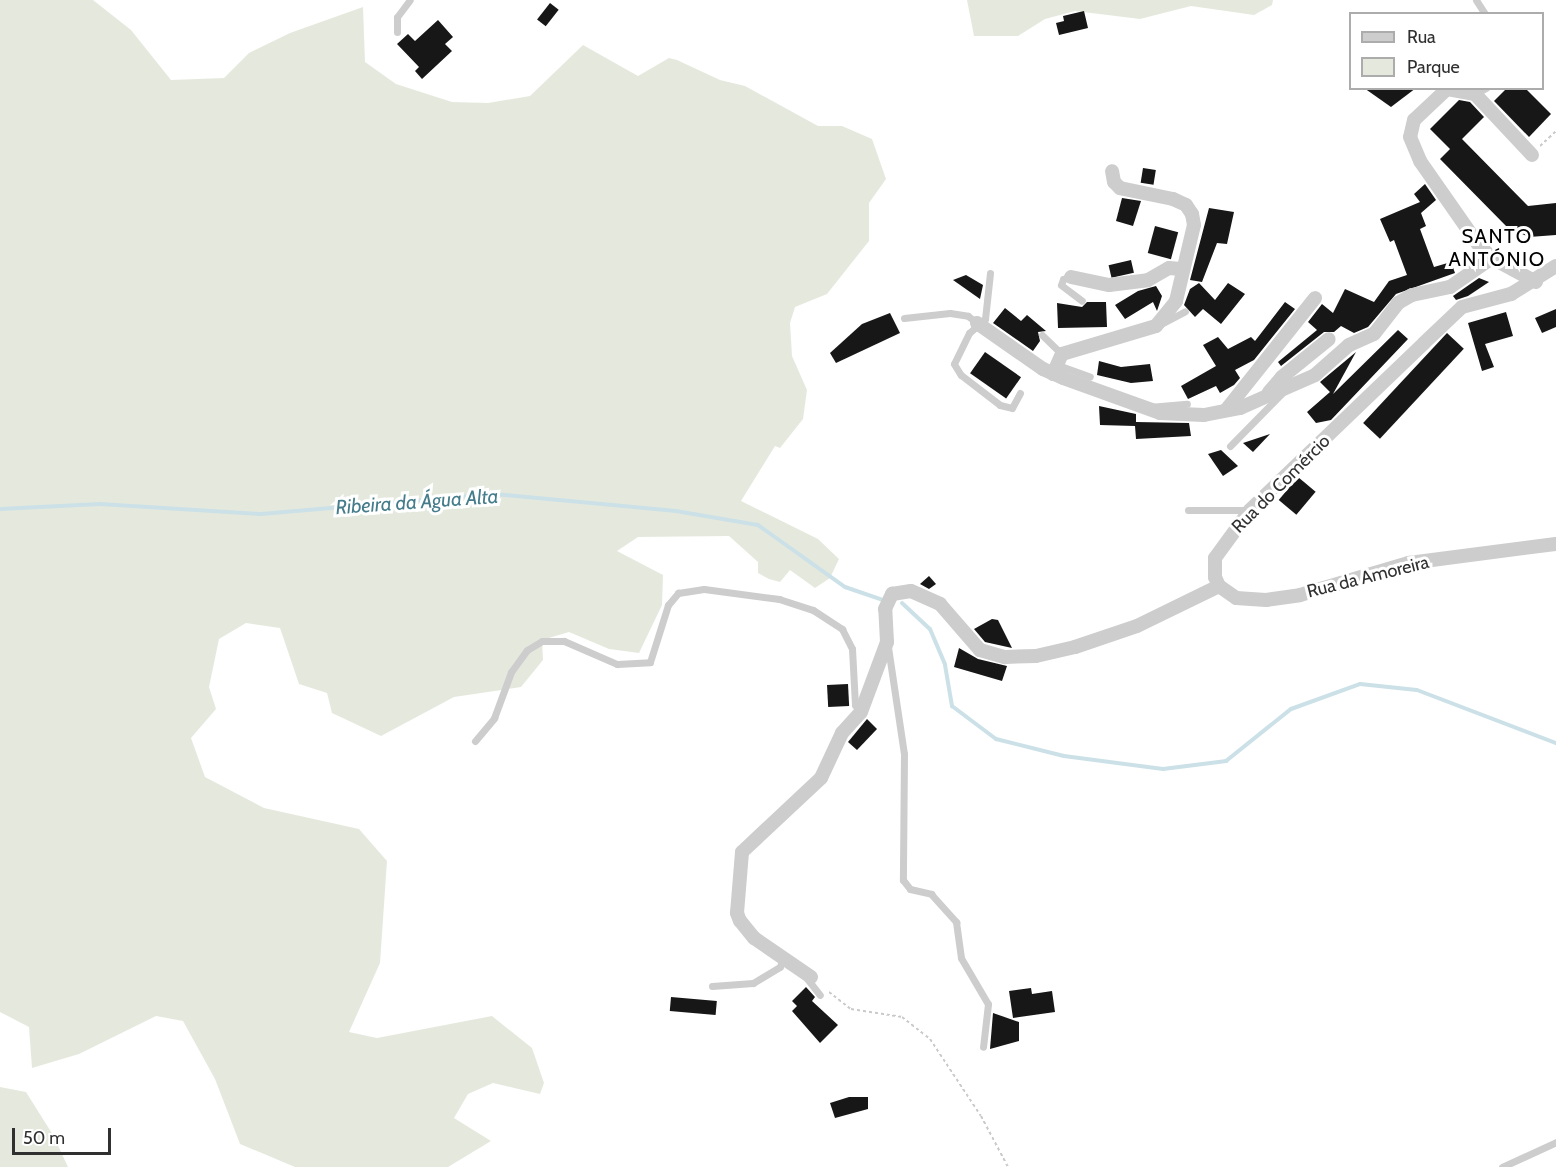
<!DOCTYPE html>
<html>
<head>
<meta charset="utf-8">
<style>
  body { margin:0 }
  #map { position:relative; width:1556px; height:1167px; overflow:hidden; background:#fff; font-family:Cabin,sans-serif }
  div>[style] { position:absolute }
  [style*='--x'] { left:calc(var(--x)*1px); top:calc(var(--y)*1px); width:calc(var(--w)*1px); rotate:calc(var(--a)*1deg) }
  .green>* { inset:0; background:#e5e9dd }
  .stream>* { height:4px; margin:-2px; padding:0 2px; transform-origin:2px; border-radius:2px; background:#cbe1e7 }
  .building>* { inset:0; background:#171717; transform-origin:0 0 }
  .path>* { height:2px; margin-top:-1px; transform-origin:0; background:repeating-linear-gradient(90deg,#cacaca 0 3px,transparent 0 6px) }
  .lane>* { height:7px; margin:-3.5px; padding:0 3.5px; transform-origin:3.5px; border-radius:3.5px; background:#cdcdcd }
  .street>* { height:14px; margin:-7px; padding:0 7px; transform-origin:7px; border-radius:7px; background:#cdcdcd }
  span { translate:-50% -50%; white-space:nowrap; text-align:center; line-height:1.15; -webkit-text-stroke:6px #fff; paint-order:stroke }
  .street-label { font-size:18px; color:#303030 }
  .neighbourhood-label { font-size:20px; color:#000; letter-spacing:1.5px }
  .water-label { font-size:20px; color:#457c8b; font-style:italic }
  .legend { position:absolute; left:1349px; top:12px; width:195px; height:78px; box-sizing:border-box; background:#fff; border:2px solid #acacac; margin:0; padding:8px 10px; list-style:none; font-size:18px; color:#303030 }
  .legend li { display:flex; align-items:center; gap:12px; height:30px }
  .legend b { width:30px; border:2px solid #acacac }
  .scale { position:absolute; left:12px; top:1128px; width:99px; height:27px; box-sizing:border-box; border:3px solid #303030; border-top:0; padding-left:8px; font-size:18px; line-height:21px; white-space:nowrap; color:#303030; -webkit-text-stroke:4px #fff; paint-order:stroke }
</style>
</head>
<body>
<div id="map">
  <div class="green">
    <i style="clip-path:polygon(0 0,93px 0,131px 30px,171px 80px,224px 78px,249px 53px,290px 33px,363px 7px,365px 62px,396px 84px,452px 102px,488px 103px,530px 96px,583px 45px,638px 76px,669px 58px,677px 60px,720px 80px,745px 86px,818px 126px,842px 126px,872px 139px,886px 179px,869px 203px,869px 241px,827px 294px,795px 307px,790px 323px,792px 356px,807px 390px,803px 419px,780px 448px,775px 446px,741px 501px,818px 539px,839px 559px,830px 578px,815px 588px,790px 570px,780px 582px,769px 579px,758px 573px,758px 562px,729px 536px,638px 537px,617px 551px,663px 575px,662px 605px,639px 653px,609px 649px,569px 632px,542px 640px,543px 660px,521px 687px,454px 697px,381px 736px,332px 713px,327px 693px,299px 684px,280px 628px,246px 623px,219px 639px,209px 687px,216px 709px,191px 738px,205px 777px,264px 808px,359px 829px,387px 861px,380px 963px,349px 1032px,377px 1038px,492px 1016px,532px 1048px,544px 1083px,540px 1094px,493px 1083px,468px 1094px,454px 1118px,491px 1141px,448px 1167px,295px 1167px,240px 1144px,215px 1079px,183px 1021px,156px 1016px,79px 1054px,32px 1068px,29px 1027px,0 1012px)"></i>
    <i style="clip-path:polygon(967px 0,1273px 0,1272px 5px,1254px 15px,1191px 6px,1140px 19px,1075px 11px,1045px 19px,1018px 36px,974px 36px)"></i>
    <i style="clip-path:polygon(0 1087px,26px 1092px,53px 1135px,68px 1167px,0 1167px)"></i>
  </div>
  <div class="stream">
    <i style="--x:0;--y:509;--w:100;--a:-2.9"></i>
    <i style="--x:100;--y:504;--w:161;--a:3.6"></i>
    <i style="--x:261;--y:514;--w:234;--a:-4.9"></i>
    <i style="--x:494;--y:494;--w:183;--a:5.3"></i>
    <i style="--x:676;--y:511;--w:83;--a:9.7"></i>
    <i style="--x:758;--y:525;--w:107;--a:35.5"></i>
    <i style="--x:845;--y:587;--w:39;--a:19"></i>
    <i style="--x:902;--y:603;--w:38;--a:43"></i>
    <i style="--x:930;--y:629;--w:39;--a:67"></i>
    <i style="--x:945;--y:665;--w:42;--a:80.3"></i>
    <i style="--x:952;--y:706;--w:55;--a:36.9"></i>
    <i style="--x:996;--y:739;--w:70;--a:14"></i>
    <i style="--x:1064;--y:756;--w:100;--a:7.5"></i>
    <i style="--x:1163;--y:769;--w:64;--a:-7.2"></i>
    <i style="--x:1226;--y:761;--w:83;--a:-38.7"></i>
    <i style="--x:1291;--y:709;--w:73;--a:-19.9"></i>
    <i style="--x:1360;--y:684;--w:57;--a:6"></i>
    <i style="--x:1417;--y:690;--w:149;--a:20.9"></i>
  </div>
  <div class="building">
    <i style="left:550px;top:3px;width:11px;height:21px;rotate:38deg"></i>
    <i style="clip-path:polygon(1084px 11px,1088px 28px,1059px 35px,1056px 23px,1064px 21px,1063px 16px)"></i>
    <i style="clip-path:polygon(438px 20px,453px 37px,445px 44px,452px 51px,422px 79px,415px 71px,419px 67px,397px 44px,408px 34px,415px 41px)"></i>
    <i style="clip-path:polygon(1364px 88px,1416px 88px,1391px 107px)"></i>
    <i style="clip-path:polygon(1507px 88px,1525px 88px,1551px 114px,1529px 137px,1494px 101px)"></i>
    <i style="clip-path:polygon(1459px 100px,1470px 102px,1484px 117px,1462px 139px,1528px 206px,1556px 203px,1556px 235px,1529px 237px,1507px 227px,1440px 159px,1450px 149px,1430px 129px)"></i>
    <i style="left:1143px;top:168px;width:13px;height:15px;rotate:9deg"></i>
    <i style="clip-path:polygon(1425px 184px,1436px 200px,1421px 213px,1426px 226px,1420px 229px,1434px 267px,1451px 262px,1455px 273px,1396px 294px,1368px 327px,1354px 333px,1341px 326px,1334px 332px,1324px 332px,1281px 366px,1278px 362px,1317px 330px,1308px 322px,1322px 304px,1333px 313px,1345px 289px,1374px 302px,1389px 281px,1407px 275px,1394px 240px,1390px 242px,1380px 219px,1420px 202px,1414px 194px)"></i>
    <i style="clip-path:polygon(1122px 198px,1141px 201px,1133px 226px,1116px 221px)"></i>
    <i style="clip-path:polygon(1209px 208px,1234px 212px,1227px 244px,1217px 243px,1202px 282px,1190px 280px)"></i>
    <i style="left:1155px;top:226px;width:24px;height:28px;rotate:15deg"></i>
    <i style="left:1131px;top:260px;width:13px;height:23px;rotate:77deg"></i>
    <i style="clip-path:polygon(966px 275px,983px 285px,980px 299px,953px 280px)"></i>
    <i style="clip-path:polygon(1479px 278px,1489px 282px,1468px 296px,1456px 300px,1453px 296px)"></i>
    <i style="clip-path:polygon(1199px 283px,1215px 300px,1228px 283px,1245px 294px,1221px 324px,1203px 309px,1195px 317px,1184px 305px,1190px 289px)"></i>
    <i style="clip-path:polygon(1156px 286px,1162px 296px,1157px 311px,1153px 302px,1125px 319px,1115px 305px,1138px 291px)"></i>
    <i style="clip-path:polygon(1087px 302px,1106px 302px,1107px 327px,1058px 328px,1057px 303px,1082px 307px)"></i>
    <i style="clip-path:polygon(1285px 302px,1295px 309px,1254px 360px,1235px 370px,1240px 378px,1234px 385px,1220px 393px,1216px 386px,1188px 399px,1181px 386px,1216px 366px,1203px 345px,1218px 337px,1228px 349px,1251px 337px,1255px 341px)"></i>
    <i style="clip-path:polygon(1005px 308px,1021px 321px,1027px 315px,1046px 331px,1038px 332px,1040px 341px,1033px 351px,993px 323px)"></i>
    <i style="clip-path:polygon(1556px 309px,1556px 327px,1542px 333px,1535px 318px)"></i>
    <i style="clip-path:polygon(1506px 312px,1513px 336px,1485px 344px,1494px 367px,1482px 371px,1468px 323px)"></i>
    <i style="clip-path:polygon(890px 313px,900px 333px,836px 363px,830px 353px,862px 324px)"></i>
    <i style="clip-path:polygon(1398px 330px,1408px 339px,1331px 420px,1316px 423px,1307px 412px,1330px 392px,1320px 382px,1356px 352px,1333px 394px)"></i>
    <i style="left:1447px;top:333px;width:23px;height:123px;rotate:43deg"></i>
    <i style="left:985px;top:352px;width:44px;height:26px;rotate:35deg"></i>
    <i style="clip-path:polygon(1099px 361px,1121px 367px,1150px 364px,1153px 381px,1131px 383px,1097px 375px)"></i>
    <i style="clip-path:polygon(1099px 406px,1136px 414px,1136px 422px,1189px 423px,1191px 436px,1136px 439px,1135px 426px,1100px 425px)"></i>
    <i style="clip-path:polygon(1270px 434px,1253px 452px,1243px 443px)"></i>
    <i style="clip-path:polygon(1221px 450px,1238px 466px,1223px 476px,1208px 454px)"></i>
    <i style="left:1298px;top:477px;width:23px;height:30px;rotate:40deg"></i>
    <i style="clip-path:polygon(929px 576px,936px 584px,929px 589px,920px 584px)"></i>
    <i style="clip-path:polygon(992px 619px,998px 620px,1012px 648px,985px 642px,974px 629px)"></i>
    <i style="clip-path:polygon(959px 648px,978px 659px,1007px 666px,1002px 681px,954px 667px)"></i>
    <i style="left:848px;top:684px;width:22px;height:21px;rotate:87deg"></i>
    <i style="clip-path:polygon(867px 719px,877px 729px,857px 750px,848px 742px)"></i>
    <i style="clip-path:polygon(806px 987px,815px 997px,812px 1001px,838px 1025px,820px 1043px,792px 1011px,797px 1006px,792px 1001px)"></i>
    <i style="clip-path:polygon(1031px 988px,1032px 994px,1052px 991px,1055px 1012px,1013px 1018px,1009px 991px)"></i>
    <i style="left:671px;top:997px;width:46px;height:14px;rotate:5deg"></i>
    <i style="clip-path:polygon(993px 1013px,1019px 1022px,1019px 1041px,990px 1049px)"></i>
    <i style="clip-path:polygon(849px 1097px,868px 1097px,868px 1109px,835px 1118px,830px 1103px)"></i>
  </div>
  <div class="path">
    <i style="--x:1540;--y:146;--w:22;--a:-43"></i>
    <i style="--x:829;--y:992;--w:28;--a:38"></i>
    <i style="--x:851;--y:1009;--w:52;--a:8.9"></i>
    <i style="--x:902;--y:1017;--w:36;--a:38"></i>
    <i style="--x:930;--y:1039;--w:92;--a:56.5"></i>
    <i style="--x:981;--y:1116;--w:58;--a:62.1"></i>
  </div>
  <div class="lane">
    <i style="--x:1476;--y:0;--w:17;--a:57"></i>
    <i style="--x:397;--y:32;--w:15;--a:-90"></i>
    <i style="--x:397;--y:17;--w:21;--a:-53"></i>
    <i style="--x:1475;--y:94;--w:13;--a:-29"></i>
    <i style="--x:990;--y:273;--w:46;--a:96.2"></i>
    <i style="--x:985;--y:319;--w:21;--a:139"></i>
    <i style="--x:969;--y:333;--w:34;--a:116"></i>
    <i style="--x:954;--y:364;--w:13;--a:58"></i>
    <i style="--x:961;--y:375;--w:49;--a:37.6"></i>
    <i style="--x:1000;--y:405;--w:12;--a:14"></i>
    <i style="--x:1012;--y:408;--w:17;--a:-62"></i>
    <i style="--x:1071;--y:277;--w:8;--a:166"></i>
    <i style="--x:1063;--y:279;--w:6;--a:108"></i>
    <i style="--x:1061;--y:285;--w:26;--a:37"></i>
    <i style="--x:904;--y:318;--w:46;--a:-6.2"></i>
    <i style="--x:950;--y:313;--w:18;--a:9"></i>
    <i style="--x:968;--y:316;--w:11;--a:38"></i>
    <i style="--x:1161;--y:324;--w:27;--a:-28"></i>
    <i style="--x:1042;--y:335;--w:28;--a:44"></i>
    <i style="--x:1055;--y:364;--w:37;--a:20"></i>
    <i style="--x:1149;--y:407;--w:38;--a:-5"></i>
    <i style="--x:1230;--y:446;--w:74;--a:-45.5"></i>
    <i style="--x:1188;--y:510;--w:60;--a:0"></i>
    <i style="--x:888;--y:647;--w:108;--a:81.5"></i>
    <i style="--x:904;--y:754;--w:126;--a:90.5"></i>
    <i style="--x:903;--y:880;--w:11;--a:52"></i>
    <i style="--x:910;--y:889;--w:22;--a:13"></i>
    <i style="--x:931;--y:894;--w:38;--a:48"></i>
    <i style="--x:956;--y:922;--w:36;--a:82"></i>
    <i style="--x:961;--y:958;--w:53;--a:59.6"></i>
    <i style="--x:988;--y:1004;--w:43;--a:96.6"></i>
    <i style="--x:475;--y:741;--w:30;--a:-50"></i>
    <i style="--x:494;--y:718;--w:49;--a:-69.7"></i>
    <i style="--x:511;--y:672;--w:27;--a:-54"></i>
    <i style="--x:527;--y:650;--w:17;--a:-31"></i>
    <i style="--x:542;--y:641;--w:22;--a:0"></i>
    <i style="--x:564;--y:641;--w:58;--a:23.5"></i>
    <i style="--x:617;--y:664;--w:33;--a:-3"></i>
    <i style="--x:650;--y:662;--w:60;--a:-72.5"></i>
    <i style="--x:668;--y:605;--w:16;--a:-50"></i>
    <i style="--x:678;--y:593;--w:26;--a:-9"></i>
    <i style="--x:704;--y:589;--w:76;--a:7.6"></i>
    <i style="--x:779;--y:599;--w:36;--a:18"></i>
    <i style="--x:813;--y:610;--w:35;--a:33"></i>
    <i style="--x:842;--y:629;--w:22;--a:63"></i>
    <i style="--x:852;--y:649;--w:56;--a:86.9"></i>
    <i style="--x:855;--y:705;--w:9;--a:49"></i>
    <i style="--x:805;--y:976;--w:24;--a:52"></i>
    <i style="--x:712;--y:986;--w:41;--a:-4.2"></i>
    <i style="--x:753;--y:983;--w:31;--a:-31"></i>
    <i style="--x:780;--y:967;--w:8;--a:-76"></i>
    <i style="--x:1502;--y:1167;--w:60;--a:-24.8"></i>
  </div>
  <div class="street">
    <i style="--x:1532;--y:155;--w:83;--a:-133.1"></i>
    <i style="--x:1475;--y:94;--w:28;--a:-170"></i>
    <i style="--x:1447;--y:89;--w:45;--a:136.8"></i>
    <i style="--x:1414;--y:120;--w:17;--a:103"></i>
    <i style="--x:1410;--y:137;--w:26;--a:67"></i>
    <i style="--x:1420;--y:161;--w:101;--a:55.1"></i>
    <i style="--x:1478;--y:244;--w:20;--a:45"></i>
    <i style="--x:1492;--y:258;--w:50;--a:28.6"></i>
    <i style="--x:1071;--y:277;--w:39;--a:12"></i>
    <i style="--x:1109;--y:285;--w:39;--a:-7"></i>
    <i style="--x:1148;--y:280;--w:24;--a:-30"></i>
    <i style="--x:1169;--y:268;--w:12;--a:5"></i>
    <i style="--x:977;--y:323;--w:80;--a:34.9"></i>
    <i style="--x:1043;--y:369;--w:22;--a:24"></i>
    <i style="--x:1063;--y:378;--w:103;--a:19.8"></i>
    <i style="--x:1160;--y:413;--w:44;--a:2.6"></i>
    <i style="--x:1204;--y:415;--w:37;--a:-11"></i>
    <i style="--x:1240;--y:408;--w:82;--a:-23.7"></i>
    <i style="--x:1315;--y:375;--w:45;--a:-41.4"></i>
    <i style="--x:1349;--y:345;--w:27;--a:-24"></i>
    <i style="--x:1374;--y:334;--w:39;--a:-52"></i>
    <i style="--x:1398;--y:303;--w:16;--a:-30"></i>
    <i style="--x:1412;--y:295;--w:39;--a:-12"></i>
    <i style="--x:1450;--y:287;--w:51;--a:-34.6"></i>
    <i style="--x:1053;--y:374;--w:22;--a:-66"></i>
    <i style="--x:1062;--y:354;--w:98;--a:-16.6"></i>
    <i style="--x:1156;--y:326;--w:32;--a:-51"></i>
    <i style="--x:1176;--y:301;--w:78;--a:-76.7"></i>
    <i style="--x:1194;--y:225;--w:11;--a:-100"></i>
    <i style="--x:1192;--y:214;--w:11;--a:-124"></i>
    <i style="--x:1186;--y:205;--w:14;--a:-155"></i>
    <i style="--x:1173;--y:199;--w:54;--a:-168.3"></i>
    <i style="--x:1120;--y:188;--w:8;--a:-135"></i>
    <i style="--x:1114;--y:182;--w:11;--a:-100"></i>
    <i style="--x:1269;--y:392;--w:20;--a:-49"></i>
    <i style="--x:1282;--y:377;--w:60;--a:-39"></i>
    <i style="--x:1226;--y:410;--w:143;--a:-51.5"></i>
    <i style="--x:1219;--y:586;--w:21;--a:35"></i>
    <i style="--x:1236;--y:598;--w:30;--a:4"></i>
    <i style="--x:1266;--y:600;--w:34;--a:-8"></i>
    <i style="--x:1300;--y:595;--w:114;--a:-16.4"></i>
    <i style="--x:1409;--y:563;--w:148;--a:-7.4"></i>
    <i style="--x:811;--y:977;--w:69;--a:-145.6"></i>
    <i style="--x:754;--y:938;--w:22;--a:-129"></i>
    <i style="--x:740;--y:921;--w:9;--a:-111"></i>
    <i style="--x:737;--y:913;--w:61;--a:-85.3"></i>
    <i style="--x:742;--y:852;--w:108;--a:-43.1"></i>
    <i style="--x:821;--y:778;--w:50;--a:-65"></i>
    <i style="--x:842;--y:733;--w:28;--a:-48"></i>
    <i style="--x:861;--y:712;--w:75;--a:-69.6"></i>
    <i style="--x:887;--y:642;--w:33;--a:-93"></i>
    <i style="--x:885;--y:609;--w:17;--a:-65"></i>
    <i style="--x:892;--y:594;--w:19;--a:-9"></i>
    <i style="--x:911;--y:591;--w:32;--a:24"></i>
    <i style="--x:940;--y:604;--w:61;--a:49"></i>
    <i style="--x:980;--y:650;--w:26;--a:16"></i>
    <i style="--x:1005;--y:657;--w:31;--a:-2"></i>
    <i style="--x:1036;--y:656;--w:40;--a:-13"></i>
    <i style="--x:1075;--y:647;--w:65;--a:-18.7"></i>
    <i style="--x:1137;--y:626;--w:91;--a:-26"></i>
    <i style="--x:1219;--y:586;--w:10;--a:-114"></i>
    <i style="--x:1215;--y:577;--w:19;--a:-90"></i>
    <i style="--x:1215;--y:558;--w:59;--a:-53.9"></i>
    <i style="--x:1250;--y:510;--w:241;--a:-43.8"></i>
    <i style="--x:1424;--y:343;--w:52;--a:-43.5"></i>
    <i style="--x:1462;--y:307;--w:51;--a:-14.9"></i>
    <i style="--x:1511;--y:294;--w:53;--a:-31.9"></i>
  </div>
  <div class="street-label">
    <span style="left:1281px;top:484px;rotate:-45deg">Rua do Comércio</span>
    <span style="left:1368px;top:577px;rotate:-14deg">Rua da Amoreira</span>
  </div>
  <div class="neighbourhood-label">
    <span style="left:1497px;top:248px">SANTO<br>ANTÓNIO</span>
  </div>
  <div class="water-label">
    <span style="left:417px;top:502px;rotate:-4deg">Ribeira da Água Alta</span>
  </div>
  <ul class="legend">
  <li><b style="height:8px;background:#cdcdcd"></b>Rua</li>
  <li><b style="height:16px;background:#e5e9dd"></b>Parque</li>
  </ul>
  <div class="scale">50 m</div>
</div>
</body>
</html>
